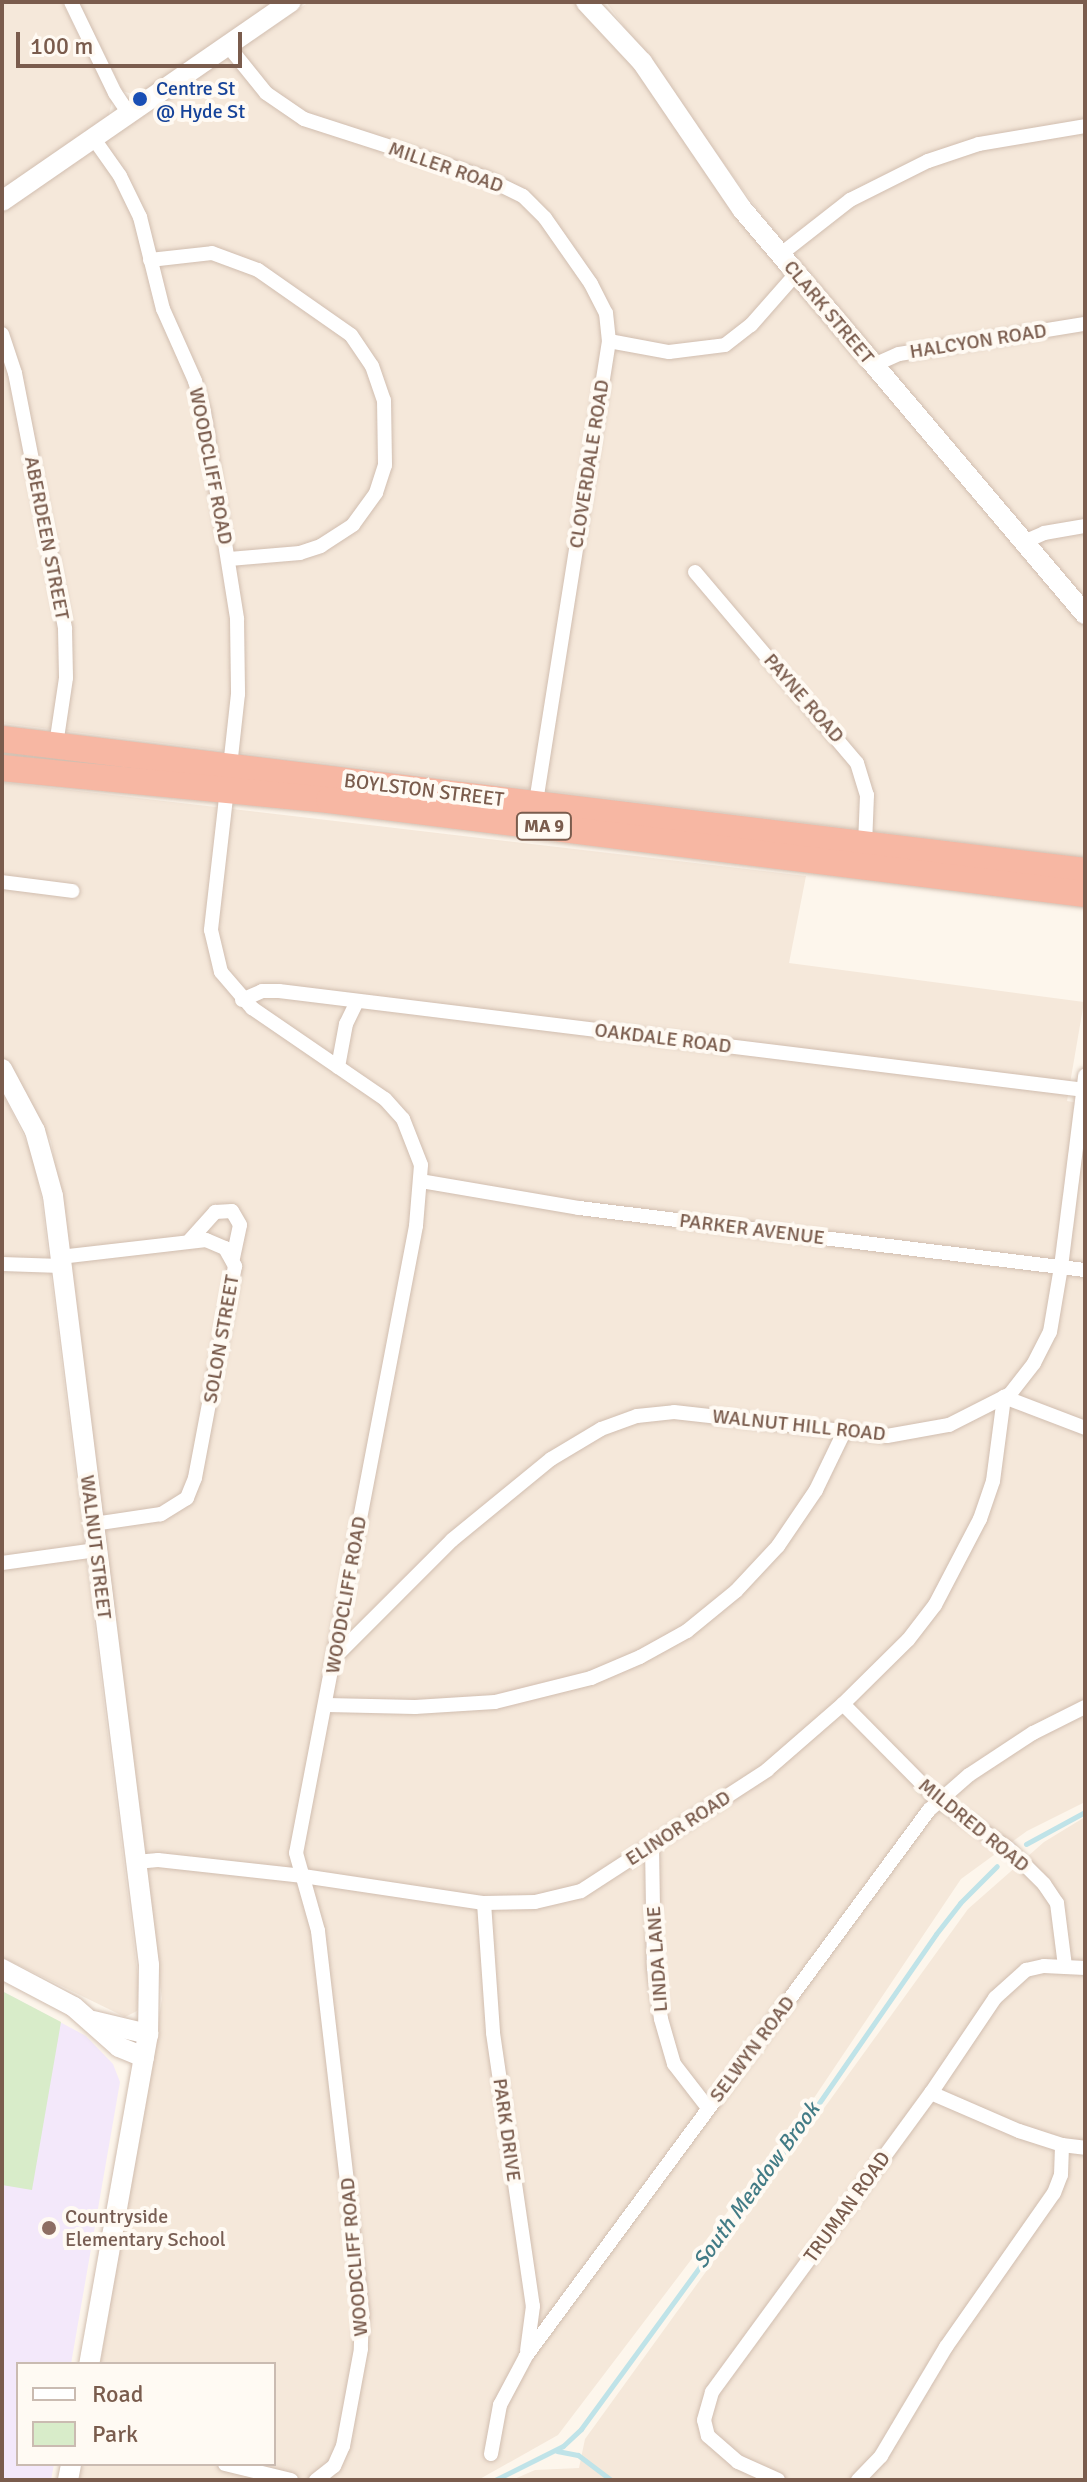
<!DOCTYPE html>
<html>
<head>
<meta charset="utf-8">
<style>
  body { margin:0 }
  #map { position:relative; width:1087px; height:2482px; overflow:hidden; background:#fdf6ec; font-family:Signika,sans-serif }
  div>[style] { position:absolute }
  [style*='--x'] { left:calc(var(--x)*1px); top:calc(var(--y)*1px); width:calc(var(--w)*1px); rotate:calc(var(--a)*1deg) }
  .residential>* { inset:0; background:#f5e8da }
  .education>* { inset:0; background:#f3e8fa }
  .green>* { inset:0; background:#d8ecc9 }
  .stream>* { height:5px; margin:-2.5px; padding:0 2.5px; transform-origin:2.5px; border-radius:2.5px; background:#bfe3e8 }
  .roads { filter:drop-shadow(0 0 2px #d1beb0) drop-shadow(0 0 2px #d1beb0) }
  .street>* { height:14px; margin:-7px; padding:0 7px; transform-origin:7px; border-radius:7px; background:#fff }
  .secondary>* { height:20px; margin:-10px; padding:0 10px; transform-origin:10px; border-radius:10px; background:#fff }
  .highway>* { height:26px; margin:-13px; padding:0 13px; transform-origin:13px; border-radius:13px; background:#f7b7a3 }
  .dots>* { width:22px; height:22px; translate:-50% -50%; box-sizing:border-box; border:4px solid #fffaf3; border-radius:50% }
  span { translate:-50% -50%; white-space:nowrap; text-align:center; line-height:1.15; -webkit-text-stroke:8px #fffaf3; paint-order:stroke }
  .shield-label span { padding:2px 6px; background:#fffaf3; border:2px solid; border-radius:6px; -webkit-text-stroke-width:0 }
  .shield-label { font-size:18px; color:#7a5c4d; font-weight:700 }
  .transit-label { font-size:20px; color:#164399 }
  .left { translate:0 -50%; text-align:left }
  .street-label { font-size:20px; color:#7a5c4d }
  .education-label { font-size:20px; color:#785e54 }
  .water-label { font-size:22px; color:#437c86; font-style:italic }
  .frame { position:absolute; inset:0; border:4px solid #7a5c4d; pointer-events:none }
  .legend { position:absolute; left:16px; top:2362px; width:260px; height:104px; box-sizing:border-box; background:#fffaf3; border:2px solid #cabbb1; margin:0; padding:10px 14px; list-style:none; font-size:24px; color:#7a5c4d }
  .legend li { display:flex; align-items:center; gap:16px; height:40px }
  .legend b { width:40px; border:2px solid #cabbb1 }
  .scale { position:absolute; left:16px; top:32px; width:226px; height:36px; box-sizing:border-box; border:4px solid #7a5c4d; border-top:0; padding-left:10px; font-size:24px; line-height:28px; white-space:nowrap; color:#7a5c4d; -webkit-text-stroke:6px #fffaf3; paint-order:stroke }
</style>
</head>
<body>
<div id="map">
  <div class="residential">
    <i style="clip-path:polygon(2px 2px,62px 2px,112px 102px,108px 118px,2px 194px)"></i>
    <i style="clip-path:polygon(78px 2px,275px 2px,137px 96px,123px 91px)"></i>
    <i style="clip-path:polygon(309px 2px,574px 2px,636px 67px,972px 491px,1085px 626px,1085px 858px,2px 723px,2px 211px)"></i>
    <i style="clip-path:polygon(606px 2px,1085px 2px,1085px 603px,1003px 509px,760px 213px)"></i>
    <i style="clip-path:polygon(2px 782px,806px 876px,789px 963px,1084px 1002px,1067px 1101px,1085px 1104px,1085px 1802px,1027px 1831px,961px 1879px,814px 2098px,558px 2435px,478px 2480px,79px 2480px,82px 2464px,274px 2464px,274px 2364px,100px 2364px,162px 1999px,75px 1292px,51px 1141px,2px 1060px)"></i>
    <i style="clip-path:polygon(2px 1092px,31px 1151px,41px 1197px,139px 1985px,137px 2011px,125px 2017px,2px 1957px)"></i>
    <i style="clip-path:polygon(1085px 1817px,1085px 2480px,512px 2480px,535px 2470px,579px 2468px,585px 2439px,968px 1909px,1044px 1842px)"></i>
  </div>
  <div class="education">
    <i style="clip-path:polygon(2px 1991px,86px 2036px,113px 2064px,120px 2082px,71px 2364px,18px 2364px,18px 2464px,54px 2464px,51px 2480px,2px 2480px)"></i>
  </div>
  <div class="green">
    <i style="clip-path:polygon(2px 1991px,61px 2022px,32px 2190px,2px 2185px)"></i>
  </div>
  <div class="stream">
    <i style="--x:1026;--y:1844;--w:67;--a:-28.5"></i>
    <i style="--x:557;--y:2451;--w:21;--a:11"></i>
    <i style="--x:578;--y:2455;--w:41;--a:37.1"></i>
    <i style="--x:495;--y:2480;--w:76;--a:-26.6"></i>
    <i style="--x:563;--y:2446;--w:25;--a:-43"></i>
    <i style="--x:581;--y:2429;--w:388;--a:-53.8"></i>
    <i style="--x:810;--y:2116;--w:221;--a:-55.3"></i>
    <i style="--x:936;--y:1934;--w:39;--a:-52"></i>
    <i style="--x:960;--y:1903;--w:52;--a:-45"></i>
  </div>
  <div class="roads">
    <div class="street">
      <i style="--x:71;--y:2;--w:101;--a:64.2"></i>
      <i style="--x:115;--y:93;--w:27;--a:56"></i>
      <i style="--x:229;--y:47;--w:59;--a:51.2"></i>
      <i style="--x:266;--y:93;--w:46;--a:34.4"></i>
      <i style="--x:304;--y:119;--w:189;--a:17.9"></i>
      <i style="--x:484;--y:177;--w:43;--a:26"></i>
      <i style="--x:523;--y:196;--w:31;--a:45"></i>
      <i style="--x:545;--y:218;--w:80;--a:55.1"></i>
      <i style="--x:591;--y:284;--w:33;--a:63"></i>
      <i style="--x:606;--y:313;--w:28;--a:84"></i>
      <i style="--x:609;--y:341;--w:469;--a:99"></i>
      <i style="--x:94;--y:139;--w:45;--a:54.9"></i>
      <i style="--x:120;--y:176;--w:46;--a:64"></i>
      <i style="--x:140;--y:217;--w:95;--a:76"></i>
      <i style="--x:163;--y:309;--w:79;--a:66"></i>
      <i style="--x:195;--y:381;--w:32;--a:74"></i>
      <i style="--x:204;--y:412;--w:210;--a:80.9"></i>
      <i style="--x:237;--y:619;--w:75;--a:89.2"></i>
      <i style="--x:238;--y:694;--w:72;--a:96.3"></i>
      <i style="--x:781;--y:254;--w:88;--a:-38"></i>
      <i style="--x:850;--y:200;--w:87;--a:-26.6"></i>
      <i style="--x:928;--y:161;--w:54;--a:-18.4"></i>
      <i style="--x:979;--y:144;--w:108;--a:-9.6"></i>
      <i style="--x:150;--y:260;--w:62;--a:-6.4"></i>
      <i style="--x:212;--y:253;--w:49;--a:20.3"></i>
      <i style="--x:258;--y:270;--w:113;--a:35"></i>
      <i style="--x:351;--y:335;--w:37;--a:56"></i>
      <i style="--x:372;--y:366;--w:36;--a:71"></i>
      <i style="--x:384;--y:400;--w:65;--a:89.1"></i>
      <i style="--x:385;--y:465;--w:29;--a:108"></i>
      <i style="--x:376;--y:493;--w:39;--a:126"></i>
      <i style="--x:353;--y:525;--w:38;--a:147"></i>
      <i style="--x:321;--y:546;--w:22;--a:162"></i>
      <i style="--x:300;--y:553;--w:71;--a:175.2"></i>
      <i style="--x:2;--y:334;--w:41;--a:71.6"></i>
      <i style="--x:15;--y:373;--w:261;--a:78.9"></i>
      <i style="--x:65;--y:629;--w:49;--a:88.8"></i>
      <i style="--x:66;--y:678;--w:68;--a:98.5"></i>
      <i style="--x:609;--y:341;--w:61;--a:10.4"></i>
      <i style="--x:669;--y:352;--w:56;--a:-7.1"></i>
      <i style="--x:725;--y:345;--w:33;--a:-38"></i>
      <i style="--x:751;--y:325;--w:68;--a:-48.6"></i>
      <i style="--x:874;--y:365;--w:27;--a:-24"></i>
      <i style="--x:899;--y:354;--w:188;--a:-9.2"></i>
      <i style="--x:1024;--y:542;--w:22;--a:-24"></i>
      <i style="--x:1044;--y:533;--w:42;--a:-9.7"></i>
      <i style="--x:695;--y:572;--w:250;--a:49.7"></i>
      <i style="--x:857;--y:763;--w:34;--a:73"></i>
      <i style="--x:867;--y:795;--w:49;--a:92.3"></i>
      <i style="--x:227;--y:789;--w:142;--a:96.5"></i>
      <i style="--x:211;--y:930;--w:43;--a:76.6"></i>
      <i style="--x:221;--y:972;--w:48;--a:49.3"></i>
      <i style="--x:252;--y:1008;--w:161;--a:34.4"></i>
      <i style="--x:385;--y:1099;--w:27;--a:48"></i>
      <i style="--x:403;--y:1119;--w:49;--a:68.6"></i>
      <i style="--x:421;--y:1165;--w:61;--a:94.7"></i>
      <i style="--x:416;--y:1226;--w:638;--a:100.83"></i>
      <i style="--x:296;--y:1853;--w:81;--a:74.2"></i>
      <i style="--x:318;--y:1931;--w:386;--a:83.4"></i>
      <i style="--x:362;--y:2314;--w:35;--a:92"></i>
      <i style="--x:361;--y:2349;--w:99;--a:100.5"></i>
      <i style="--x:343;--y:2446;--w:22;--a:114"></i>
      <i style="--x:334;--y:2466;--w:23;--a:142"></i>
      <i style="--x:2;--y:882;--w:71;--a:7.3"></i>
      <i style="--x:242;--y:1000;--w:22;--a:-24"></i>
      <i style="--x:262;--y:991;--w:17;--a:0"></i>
      <i style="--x:279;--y:991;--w:812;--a:7"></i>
      <i style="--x:338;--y:1067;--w:44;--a:-79.5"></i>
      <i style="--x:346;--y:1024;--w:25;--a:-64"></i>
      <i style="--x:421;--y:1181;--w:160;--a:9.7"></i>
      <i style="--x:579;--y:1208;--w:510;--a:6.99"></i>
      <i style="--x:190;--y:1240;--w:38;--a:-48"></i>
      <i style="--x:215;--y:1212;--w:17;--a:-3"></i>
      <i style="--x:232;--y:1211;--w:16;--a:60"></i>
      <i style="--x:240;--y:1225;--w:35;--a:102"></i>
      <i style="--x:60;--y:1257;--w:147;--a:-6.6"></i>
      <i style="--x:206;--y:1240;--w:21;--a:23"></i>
      <i style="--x:225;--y:1248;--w:21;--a:61"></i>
      <i style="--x:235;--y:1266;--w:216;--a:100.7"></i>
      <i style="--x:195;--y:1478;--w:22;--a:112"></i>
      <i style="--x:187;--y:1498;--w:31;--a:148"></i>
      <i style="--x:161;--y:1514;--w:69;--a:171.6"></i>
      <i style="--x:2;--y:1264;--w:59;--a:1.9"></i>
      <i style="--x:2;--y:1563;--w:95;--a:-7.9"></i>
      <i style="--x:335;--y:1657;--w:165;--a:-45"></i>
      <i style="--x:452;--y:1540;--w:128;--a:-39.3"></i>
      <i style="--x:551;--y:1459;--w:58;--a:-31"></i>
      <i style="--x:601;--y:1429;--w:38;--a:-20"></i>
      <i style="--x:637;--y:1416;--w:37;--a:-6"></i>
      <i style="--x:674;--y:1412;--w:214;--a:6.4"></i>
      <i style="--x:887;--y:1436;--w:63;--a:-10.1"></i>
      <i style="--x:949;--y:1425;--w:68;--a:-26.9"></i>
      <i style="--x:1010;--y:1394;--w:39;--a:-52"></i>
      <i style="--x:1034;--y:1363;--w:35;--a:-63"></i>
      <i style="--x:1050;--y:1332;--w:66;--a:-80.4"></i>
      <i style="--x:1061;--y:1267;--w:193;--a:-82.8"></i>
      <i style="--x:843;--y:1704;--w:136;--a:45.3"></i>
      <i style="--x:939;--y:1801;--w:83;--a:34.3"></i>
      <i style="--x:1008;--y:1848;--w:51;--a:45"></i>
      <i style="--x:1044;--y:1884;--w:23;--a:56"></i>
      <i style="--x:1057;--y:1903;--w:64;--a:82.8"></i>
      <i style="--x:327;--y:1705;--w:88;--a:1.3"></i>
      <i style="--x:415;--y:1707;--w:80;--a:-3.6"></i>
      <i style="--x:495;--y:1702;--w:99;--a:-14"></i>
      <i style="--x:591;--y:1678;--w:53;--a:-23.2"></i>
      <i style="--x:640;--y:1657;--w:54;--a:-29"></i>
      <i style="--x:687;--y:1631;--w:63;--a:-39.2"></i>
      <i style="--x:736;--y:1591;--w:62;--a:-47"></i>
      <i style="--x:778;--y:1546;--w:68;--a:-55.8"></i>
      <i style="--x:816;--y:1490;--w:67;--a:-64.2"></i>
      <i style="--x:652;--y:1845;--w:123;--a:89.1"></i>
      <i style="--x:654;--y:1968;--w:51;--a:82.2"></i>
      <i style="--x:661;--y:2019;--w:47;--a:73.9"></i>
      <i style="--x:674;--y:2064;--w:56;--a:52.3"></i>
      <i style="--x:136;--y:1862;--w:22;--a:-5"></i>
      <i style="--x:158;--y:1860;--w:146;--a:6.3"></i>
      <i style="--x:303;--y:1876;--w:183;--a:8.5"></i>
      <i style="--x:484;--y:1903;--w:51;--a:-1.1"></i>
      <i style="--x:535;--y:1902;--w:47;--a:-13.4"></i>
      <i style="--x:581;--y:1891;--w:222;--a:-33"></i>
      <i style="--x:767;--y:1770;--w:101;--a:-41"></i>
      <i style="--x:843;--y:1704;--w:91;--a:-44.6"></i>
      <i style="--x:908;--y:1640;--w:44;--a:-52.4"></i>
      <i style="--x:935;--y:1605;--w:97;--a:-62.4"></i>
      <i style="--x:980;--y:1519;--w:40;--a:-71.1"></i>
      <i style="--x:993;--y:1481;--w:85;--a:-82.5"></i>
      <i style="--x:1004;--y:1397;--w:87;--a:20.9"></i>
      <i style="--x:484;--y:1903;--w:130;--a:86"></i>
      <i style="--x:493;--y:2033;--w:276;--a:81.7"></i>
      <i style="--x:533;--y:2306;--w:45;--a:97.6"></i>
      <i style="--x:931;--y:2093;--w:96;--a:23.4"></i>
      <i style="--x:1019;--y:2131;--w:45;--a:18"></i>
      <i style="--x:1062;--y:2145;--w:23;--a:7"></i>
      <i style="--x:491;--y:2454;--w:50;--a:-79.6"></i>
      <i style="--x:500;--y:2405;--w:55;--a:-62"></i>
      <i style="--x:526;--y:2356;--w:679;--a:-53.57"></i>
      <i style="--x:929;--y:1810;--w:53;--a:-41.2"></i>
      <i style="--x:969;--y:1775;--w:77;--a:-33.3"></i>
      <i style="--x:1033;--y:1733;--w:58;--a:-26.6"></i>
      <i style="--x:225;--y:2464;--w:68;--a:13.6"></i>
      <i style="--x:778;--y:2480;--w:44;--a:-155.8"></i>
      <i style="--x:738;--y:2462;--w:40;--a:-139"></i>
      <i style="--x:708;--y:2436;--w:16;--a:-104"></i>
      <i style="--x:704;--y:2420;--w:29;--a:-74"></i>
      <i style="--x:712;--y:2392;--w:371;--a:-53.8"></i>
      <i style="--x:931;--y:2093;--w:115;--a:-56"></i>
      <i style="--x:995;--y:1998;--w:42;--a:-42.1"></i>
      <i style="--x:1026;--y:1970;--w:18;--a:-13"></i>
      <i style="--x:1044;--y:1966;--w:41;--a:2.8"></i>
      <i style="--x:858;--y:2480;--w:33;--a:-46"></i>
      <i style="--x:881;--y:2456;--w:127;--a:-59.2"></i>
      <i style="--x:946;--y:2347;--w:188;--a:-55"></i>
      <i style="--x:1054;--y:2193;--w:19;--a:-69"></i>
      <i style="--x:1061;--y:2175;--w:30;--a:-88"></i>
    </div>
    <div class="secondary">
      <i style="--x:586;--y:2;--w:82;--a:47"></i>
      <i style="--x:642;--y:62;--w:178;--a:55.8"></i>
      <i style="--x:742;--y:209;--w:531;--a:49.74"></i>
      <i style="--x:2;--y:201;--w:351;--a:-34.6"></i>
      <i style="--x:2;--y:1069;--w:70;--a:62"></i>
      <i style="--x:35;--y:1131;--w:67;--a:74.5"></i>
      <i style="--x:53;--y:1196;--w:775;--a:82.88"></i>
      <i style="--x:149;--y:1965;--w:69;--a:90.8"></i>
      <i style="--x:148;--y:2034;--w:335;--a:100.1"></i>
      <i style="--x:2;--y:1969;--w:81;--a:27.8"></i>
      <i style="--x:74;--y:2007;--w:60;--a:41.6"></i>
      <i style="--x:119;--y:2047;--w:27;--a:22"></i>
      <i style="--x:93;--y:2021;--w:57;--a:13.3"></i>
      <i style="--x:68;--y:2480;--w:16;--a:-79"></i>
    </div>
    <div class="highway">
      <i style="--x:2;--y:739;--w:1091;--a:6.95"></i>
      <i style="--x:2;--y:768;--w:329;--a:5.6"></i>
      <i style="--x:329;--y:800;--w:762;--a:7.09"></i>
    </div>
  </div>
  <div class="dots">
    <i style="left:140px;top:99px;background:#1a4fb4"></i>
    <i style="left:49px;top:2228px;background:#8d6e63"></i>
  </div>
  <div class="shield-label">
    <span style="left:544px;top:826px">MA 9</span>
  </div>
  <div class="transit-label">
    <span class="left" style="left:156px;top:100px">Centre St<br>@ Hyde St</span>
  </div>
  <div class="street-label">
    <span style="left:446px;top:167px;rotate:19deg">MILLER ROAD</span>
    <span style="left:829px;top:312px;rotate:50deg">CLARK STREET</span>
    <span style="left:978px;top:341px;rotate:-9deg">HALCYON ROAD</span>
    <span style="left:589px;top:464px;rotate:-81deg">CLOVERDALE ROAD</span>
    <span style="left:211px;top:466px;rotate:79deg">WOODCLIFF ROAD</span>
    <span style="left:47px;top:538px;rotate:79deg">ABERDEEN STREET</span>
    <span style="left:804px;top:698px;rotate:49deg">PAYNE ROAD</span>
    <span style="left:424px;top:790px;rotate:7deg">BOYLSTON STREET</span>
    <span style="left:663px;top:1038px;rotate:7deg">OAKDALE ROAD</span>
    <span style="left:752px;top:1229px;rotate:7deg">PARKER AVENUE</span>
    <span style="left:221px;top:1339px;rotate:-80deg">SOLON STREET</span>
    <span style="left:799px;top:1425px;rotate:6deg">WALNUT HILL ROAD</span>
    <span style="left:96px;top:1547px;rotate:83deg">WALNUT STREET</span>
    <span style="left:346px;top:1595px;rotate:-80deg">WOODCLIFF ROAD</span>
    <span style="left:974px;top:1825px;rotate:39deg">MILDRED ROAD</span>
    <span style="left:678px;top:1828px;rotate:-33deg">ELINOR ROAD</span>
    <span style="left:657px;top:1959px;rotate:-94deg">LINDA LANE</span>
    <span style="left:752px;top:2049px;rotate:-53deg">SELWYN ROAD</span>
    <span style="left:507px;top:2130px;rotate:82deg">PARK DRIVE</span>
    <span style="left:847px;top:2207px;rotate:-54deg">TRUMAN ROAD</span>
    <span style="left:354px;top:2257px;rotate:-95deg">WOODCLIFF ROAD</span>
  </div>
  <div class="education-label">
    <span class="left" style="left:65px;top:2228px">Countryside<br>Elementary School</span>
  </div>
  <div class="water-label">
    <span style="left:756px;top:2185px;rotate:-54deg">South Meadow Brook</span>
  </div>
  <div class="frame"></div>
  <ul class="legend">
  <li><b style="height:10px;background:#fff"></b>Road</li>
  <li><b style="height:22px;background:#d8ecc9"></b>Park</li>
  </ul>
  <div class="scale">100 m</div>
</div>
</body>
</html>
